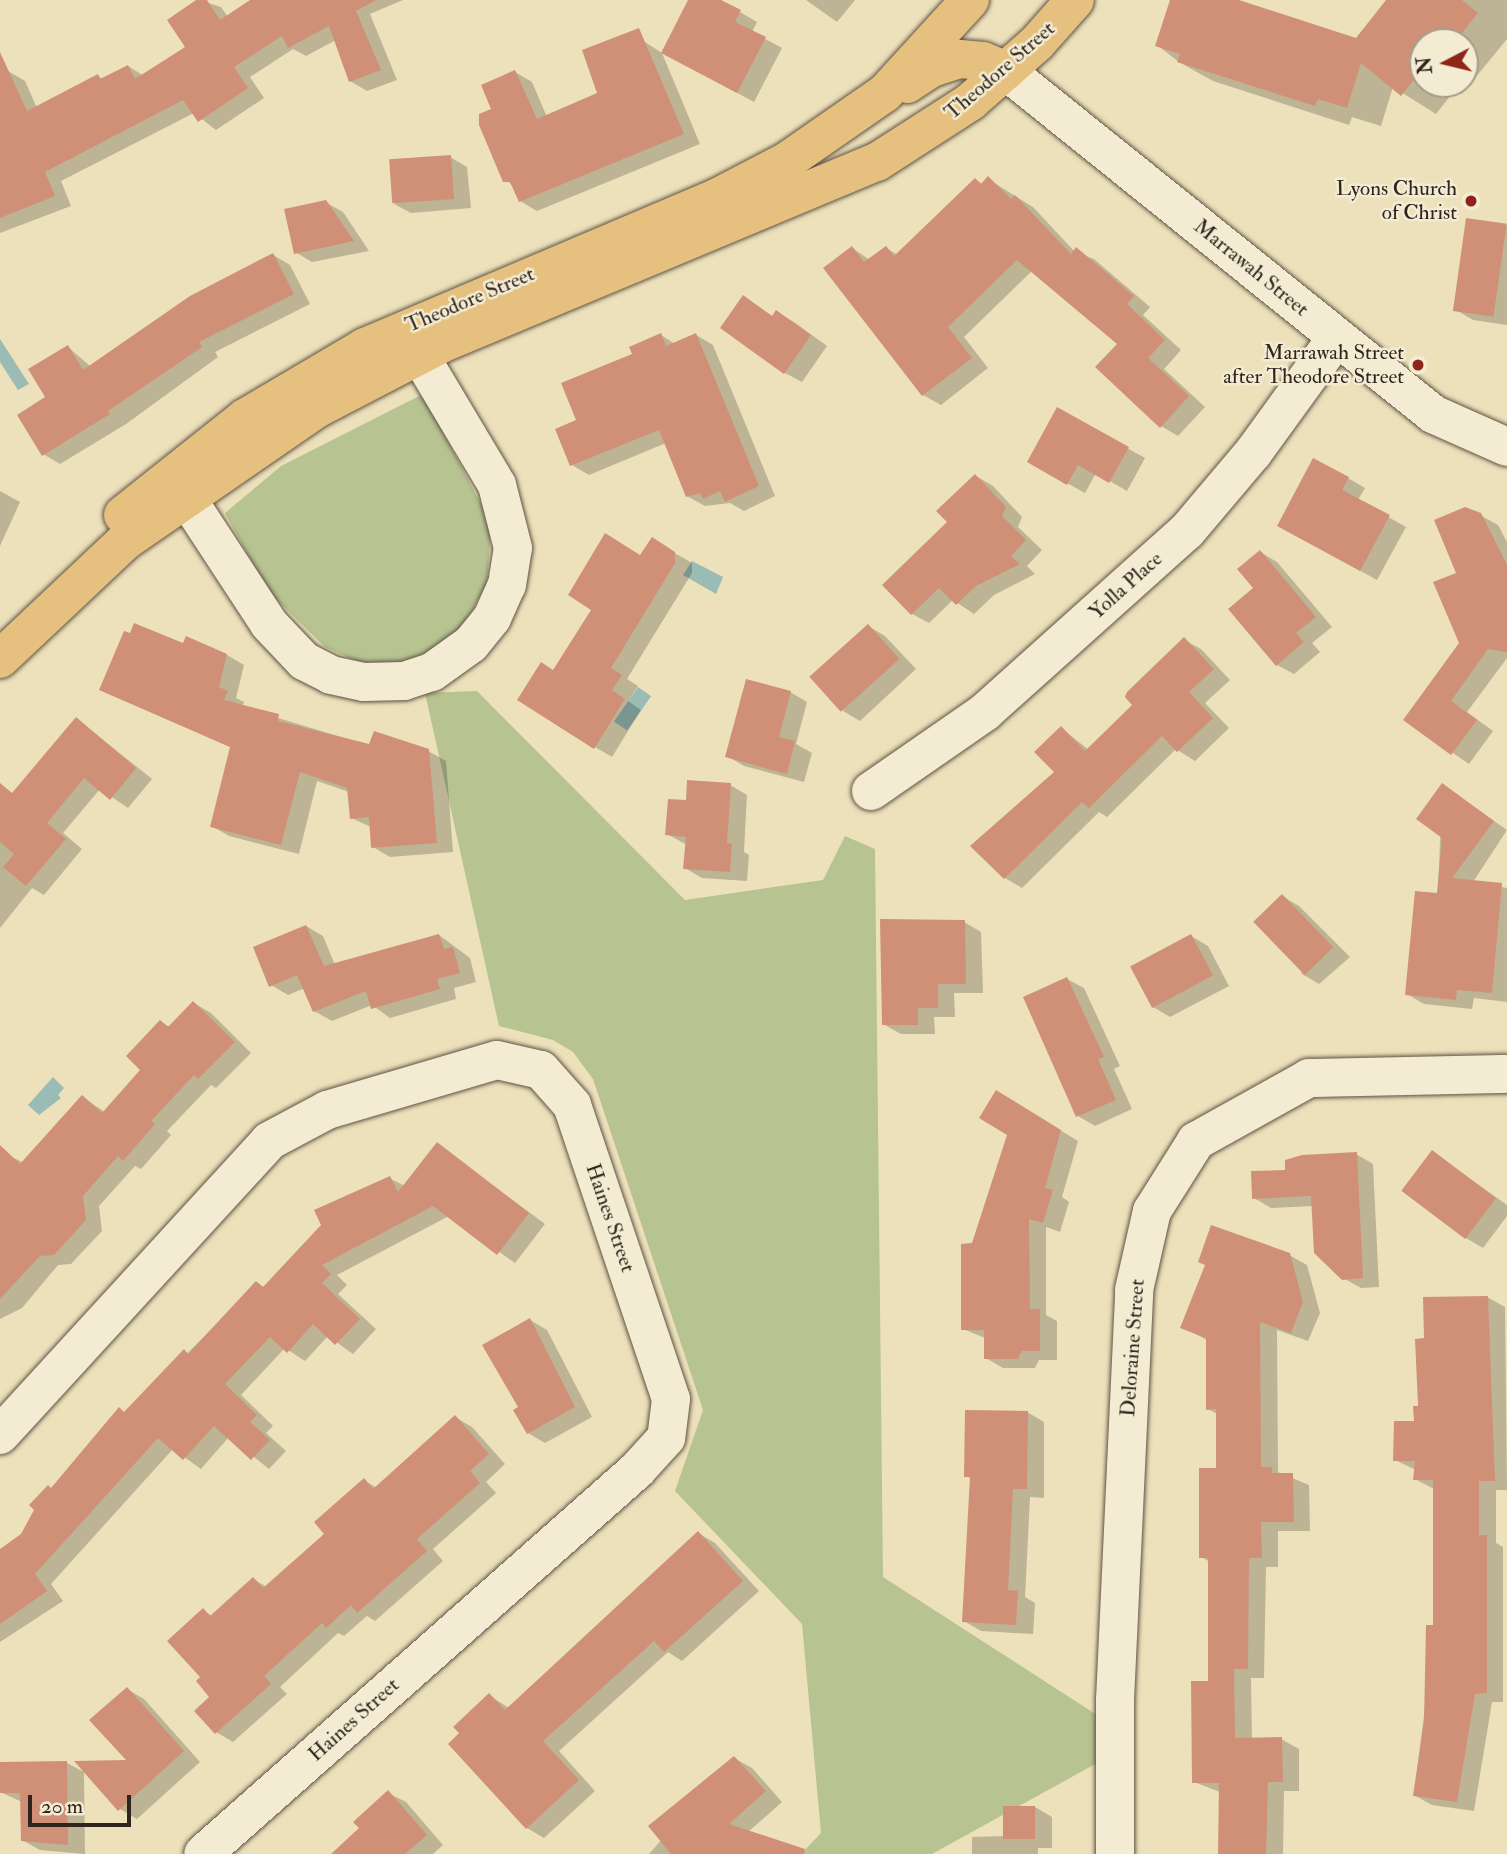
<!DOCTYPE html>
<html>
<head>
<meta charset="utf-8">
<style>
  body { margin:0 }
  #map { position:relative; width:1507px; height:1854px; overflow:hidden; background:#ede1bb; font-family:"IM FELL Double Pica",serif }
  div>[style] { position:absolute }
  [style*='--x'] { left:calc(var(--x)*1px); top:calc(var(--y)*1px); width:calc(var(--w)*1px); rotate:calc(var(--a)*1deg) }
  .green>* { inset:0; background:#b7c391 }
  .water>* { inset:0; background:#9abcb5; transform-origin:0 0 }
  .shadow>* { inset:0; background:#0003 }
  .building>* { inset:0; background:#d09078; transform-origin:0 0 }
  .roads { filter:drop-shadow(0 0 2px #5f5345) drop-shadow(0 0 2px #5f5345) }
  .minor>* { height:38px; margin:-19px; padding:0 19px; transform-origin:19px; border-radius:19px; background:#f3ecd3 }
  .major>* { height:38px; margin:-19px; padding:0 19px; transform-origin:19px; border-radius:19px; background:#e6c07e }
  .dots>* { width:19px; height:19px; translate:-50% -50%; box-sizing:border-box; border:4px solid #f3ecd3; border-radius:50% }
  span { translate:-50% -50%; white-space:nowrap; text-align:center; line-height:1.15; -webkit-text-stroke:5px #f3ecd3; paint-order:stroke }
  .street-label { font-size:21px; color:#30241e }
  .poi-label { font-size:21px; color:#30241e }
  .right { translate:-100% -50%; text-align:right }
  .north { position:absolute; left:1409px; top:28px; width:70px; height:70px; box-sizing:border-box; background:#f3ecd3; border:2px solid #a59c8b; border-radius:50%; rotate:263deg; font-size:19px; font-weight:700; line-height:28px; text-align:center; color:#30241e }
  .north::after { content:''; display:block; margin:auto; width:24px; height:32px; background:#8f2418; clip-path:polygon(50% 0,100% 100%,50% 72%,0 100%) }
  .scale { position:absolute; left:28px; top:1795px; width:103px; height:32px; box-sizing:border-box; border:4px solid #30241e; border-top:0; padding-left:9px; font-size:21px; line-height:24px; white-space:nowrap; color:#30241e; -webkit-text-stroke:5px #f3ecd3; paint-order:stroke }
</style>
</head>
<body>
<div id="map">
  <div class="green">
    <i style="clip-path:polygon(423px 394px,491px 523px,487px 583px,459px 636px,406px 662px,368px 666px,325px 647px,269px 592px,225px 513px,281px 466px)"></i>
    <i style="clip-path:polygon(477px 691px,685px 900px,823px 880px,845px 836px,875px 849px,883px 1577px,1097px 1715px,1097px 1763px,932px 1854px,801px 1854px,821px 1833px,802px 1624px,675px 1491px,703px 1410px,593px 1079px,573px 1052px,553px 1040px,499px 1026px,425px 693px)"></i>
  </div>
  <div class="water">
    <i style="clip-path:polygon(0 339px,29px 384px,18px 390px,0 362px)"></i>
    <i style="clip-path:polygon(692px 561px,723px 577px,716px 594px,683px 575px)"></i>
    <i style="left:638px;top:687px;width:16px;height:42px;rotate:35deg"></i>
    <i style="clip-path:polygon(53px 1077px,64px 1088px,58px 1095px,61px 1098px,39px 1115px,28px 1105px)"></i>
  </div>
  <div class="shadow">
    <i style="clip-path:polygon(199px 0,221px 7px,228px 17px,254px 0,403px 0,370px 14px,397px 80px,367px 91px,350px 81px,336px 40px,306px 56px,293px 49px,250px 77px,264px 98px,216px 130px,194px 113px,61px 181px,71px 206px,0 233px,0 75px,8px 71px,25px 81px,37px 108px,98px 76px,103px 79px,128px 66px,144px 76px,188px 47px)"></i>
    <i style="clip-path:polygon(690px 0,717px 0,740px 12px,757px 22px,752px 32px,782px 48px,754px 102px,680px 62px)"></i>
    <i style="clip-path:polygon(806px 0,855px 0,837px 22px)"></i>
    <i style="clip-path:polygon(evenodd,1172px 0,1233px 0,1357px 40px,1388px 0,1507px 0,1507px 39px,1462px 94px,1455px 90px,1436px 114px,1393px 87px,1381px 126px,1352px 117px,1349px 125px,1213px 81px,1179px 62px,1157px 45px,1172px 0,1423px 42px,1465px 42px,1465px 84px,1423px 84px,1423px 42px)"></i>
    <i style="clip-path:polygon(631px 33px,662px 53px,700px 144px,537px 211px,520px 201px,513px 185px,505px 180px,493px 110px,515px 72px,532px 82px,547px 117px,599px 94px)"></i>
    <i style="clip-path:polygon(450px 157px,467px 167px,471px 208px,411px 213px,394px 204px)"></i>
    <i style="clip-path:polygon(988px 179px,1033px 207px,1075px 252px,1094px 259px,1150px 307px,1143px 315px,1181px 350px,1164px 369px,1205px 407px,1178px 436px,1161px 426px,1119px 344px,1032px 271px,964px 337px,988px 368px,941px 405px,923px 395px,852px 248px,870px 260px,886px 248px,898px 255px,975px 180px,983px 184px)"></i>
    <i style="clip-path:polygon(325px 202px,343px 212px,369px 251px,312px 262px,295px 252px)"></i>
    <i style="clip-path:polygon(1467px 220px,1507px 226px,1507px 325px,1473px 320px,1456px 310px)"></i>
    <i style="clip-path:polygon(273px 255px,290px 265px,310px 304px,215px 352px,218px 357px,126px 424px,60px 464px,43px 454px,48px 398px,68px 347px,90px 366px)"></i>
    <i style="clip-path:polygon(744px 298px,774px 317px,777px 313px,794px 322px,827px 346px,802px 382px,785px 373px)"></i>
    <i style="clip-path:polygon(661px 335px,675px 344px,696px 335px,713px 345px,775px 496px,744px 511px,730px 503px,705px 506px,687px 496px,666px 443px,589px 475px,572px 465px,578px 421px,634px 355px)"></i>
    <i style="clip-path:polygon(1058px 409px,1145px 458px,1127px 491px,1096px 473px,1085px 493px,1029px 462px)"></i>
    <i style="clip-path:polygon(976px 476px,993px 486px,1022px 517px,1018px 527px,1042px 550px,1027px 566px,1035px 574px,994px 595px,974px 614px,953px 600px,929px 623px,912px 614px,949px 522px)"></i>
    <i style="clip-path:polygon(1348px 478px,1365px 488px,1358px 500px,1406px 527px,1377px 580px,1296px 535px)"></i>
    <i style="clip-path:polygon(0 491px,20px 502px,0 546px)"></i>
    <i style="clip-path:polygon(1480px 515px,1498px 525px,1507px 542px,1507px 658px,1467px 712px,1493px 731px,1469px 764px,1405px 720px,1461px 644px,1458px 574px)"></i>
    <i style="clip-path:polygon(652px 540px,692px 563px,692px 573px,627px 679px,638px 686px,628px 701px,641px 710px,612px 757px,595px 747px,554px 672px)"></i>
    <i style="clip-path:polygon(1260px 552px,1277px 562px,1332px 627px,1312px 643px,1320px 652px,1294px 674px,1277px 665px,1256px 588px)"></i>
    <i style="clip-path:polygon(868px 626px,885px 636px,916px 669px,860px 721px,843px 711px)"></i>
    <i style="clip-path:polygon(1184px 640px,1201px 649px,1230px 680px,1205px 703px,1229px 728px,1195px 761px,1176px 749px,1107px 817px,1099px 812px,1022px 888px,1005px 878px,973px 846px,1056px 772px,1061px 728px,1089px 750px,1135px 705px)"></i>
    <i style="clip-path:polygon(183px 646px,227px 655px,244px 665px,236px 698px,244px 702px,242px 707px,371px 746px,428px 751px,446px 761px,453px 852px,390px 857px,373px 847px,371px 827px,351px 818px,349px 792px,317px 781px,299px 854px,229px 836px,212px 826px,232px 748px,101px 689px)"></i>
    <i style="clip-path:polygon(790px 692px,807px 702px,796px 744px,812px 753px,804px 782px,744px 766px,727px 756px)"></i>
    <i style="clip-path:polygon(77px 719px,152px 779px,128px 808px,100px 789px,63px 833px,82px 849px,44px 895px,32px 888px,0 928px,0 803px,13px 795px)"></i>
    <i style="clip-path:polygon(730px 785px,747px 795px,744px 852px,749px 855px,747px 881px,702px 878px,685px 868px,687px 845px,667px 834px,687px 802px)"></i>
    <i style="clip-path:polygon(1442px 785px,1507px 830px,1473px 882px,1507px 888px,1507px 1002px,1474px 998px,1472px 1009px,1424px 1004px,1407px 994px,1438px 895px)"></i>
    <i style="clip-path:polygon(1282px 896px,1299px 906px,1350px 957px,1319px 984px,1302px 974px)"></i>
    <i style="clip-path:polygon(964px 922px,981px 932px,983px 993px,954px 993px,955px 1017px,934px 1017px,935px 1034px,901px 1034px,883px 1024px)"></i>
    <i style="clip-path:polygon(306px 926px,323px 936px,335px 965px,439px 935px,470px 958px,476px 982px,454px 988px,456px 999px,390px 1018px,372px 1005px,332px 1021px,314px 1011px,305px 988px,288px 995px,271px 985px)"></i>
    <i style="clip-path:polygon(1191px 936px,1208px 946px,1229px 986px,1170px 1017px,1153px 1007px)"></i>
    <i style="clip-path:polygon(1067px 979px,1084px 988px,1120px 1066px,1114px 1069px,1132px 1109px,1095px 1126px,1078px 1116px)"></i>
    <i style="clip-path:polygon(194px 1003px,211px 1013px,251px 1053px,216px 1088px,211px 1085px,167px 1131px,171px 1135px,141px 1169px,135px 1166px,99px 1206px,102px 1231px,71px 1264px,58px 1265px,22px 1308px,0 1319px,0 1151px,24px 1163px,82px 1097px,105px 1112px,142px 1070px,161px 1022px,170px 1027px)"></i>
    <i style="clip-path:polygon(1014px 1102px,1078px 1141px,1062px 1197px,1069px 1202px,1060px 1232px,1046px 1227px,1046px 1315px,1057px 1321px,1057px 1360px,1039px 1360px,1035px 1368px,1003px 1368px,986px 1358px,985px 1338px,963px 1329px,973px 1245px,1009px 1134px)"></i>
    <i style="clip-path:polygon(437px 1144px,545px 1224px,515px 1263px,449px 1216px,337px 1275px,347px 1285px,338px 1294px,376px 1329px,353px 1354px,328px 1336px,305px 1361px,285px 1348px,241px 1395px,273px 1426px,266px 1433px,286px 1451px,269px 1469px,229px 1437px,201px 1469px,173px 1449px,51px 1584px,63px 1601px,0 1642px,0 1551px,23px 1535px,52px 1490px,257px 1283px,265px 1288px,389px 1178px,405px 1186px)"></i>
    <i style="clip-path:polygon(1433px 1152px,1507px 1205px,1507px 1216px,1483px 1248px,1466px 1238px)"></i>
    <i style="clip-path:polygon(1356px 1154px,1373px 1164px,1379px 1287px,1361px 1288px,1343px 1278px,1313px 1206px,1271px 1208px,1254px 1198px,1287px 1171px)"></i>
    <i style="clip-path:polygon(1289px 1255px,1307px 1265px,1320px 1313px,1308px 1341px,1277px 1330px,1278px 1472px,1309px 1485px,1310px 1531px,1278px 1531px,1278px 1567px,1266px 1567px,1264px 1678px,1251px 1678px,1252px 1740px,1281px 1739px,1299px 1749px,1299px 1791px,1284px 1791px,1283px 1854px,1219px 1854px,1220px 1792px,1194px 1782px,1209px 1683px,1210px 1562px,1201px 1557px,1218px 1469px,1217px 1414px,1208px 1409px,1207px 1340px,1182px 1327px)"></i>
    <i style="clip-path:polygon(1487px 1297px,1505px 1307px,1507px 1490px,1496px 1490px,1496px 1543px,1503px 1547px,1503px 1702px,1492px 1702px,1474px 1811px,1432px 1805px,1414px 1795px,1435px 1627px,1434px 1489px,1415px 1479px,1416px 1470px,1395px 1460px,1420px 1408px,1426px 1340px)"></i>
    <i style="clip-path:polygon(530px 1320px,547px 1330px,592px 1417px,545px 1443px,528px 1433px)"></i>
    <i style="clip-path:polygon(1027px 1412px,1044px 1422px,1044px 1498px,1030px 1497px,1025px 1597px,1035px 1603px,1033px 1634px,981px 1631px,964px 1621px,972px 1479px,966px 1476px)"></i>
    <i style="clip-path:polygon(455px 1417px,472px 1427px,505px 1464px,486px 1482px,496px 1493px,433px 1549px,443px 1561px,375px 1621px,367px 1616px,344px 1636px,338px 1633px,280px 1687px,287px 1694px,233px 1742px,216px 1732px,212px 1697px,203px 1677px,203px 1611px,213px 1616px,253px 1579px,267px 1587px,326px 1534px,364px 1480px,377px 1488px)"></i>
    <i style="clip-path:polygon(698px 1533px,715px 1543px,759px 1591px,682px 1661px,668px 1652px,559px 1751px,595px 1791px,544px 1838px,527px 1828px,490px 1696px,509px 1708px)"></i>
    <i style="clip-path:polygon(127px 1689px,144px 1699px,200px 1762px,137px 1819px,120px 1809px,130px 1762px)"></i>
    <i style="clip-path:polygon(734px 1758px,752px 1768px,782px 1802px,748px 1832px,779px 1854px,649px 1854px)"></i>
    <i style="clip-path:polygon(67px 1763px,84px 1772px,85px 1854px,40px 1850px,22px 1840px,22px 1802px,0 1792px)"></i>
    <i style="clip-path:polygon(388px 1793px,406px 1802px,443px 1845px,433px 1854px,333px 1854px,362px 1829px)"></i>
    <i style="clip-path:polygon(1035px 1807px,1052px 1817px,1052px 1848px,1038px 1848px,1038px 1854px,972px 1854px,972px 1837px,1005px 1836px)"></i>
  </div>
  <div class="building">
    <i style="clip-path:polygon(196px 0,207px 0,220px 20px,250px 0,376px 0,356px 11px,381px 70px,349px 82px,329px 26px,288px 48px,282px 36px,234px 67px,248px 88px,198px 122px,183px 100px,45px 172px,55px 196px,0 218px,0 52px,27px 111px,98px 74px,100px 79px,128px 65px,135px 79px,185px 47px,167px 20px)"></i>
    <i style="clip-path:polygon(688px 0,721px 0,741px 10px,735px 22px,766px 37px,737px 93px,661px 53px)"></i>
    <i style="clip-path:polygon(1170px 0,1239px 0,1356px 38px,1386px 0,1462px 0,1478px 13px,1455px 42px,1423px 42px,1423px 68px,1401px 96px,1361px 63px,1347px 108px,1318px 99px,1315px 106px,1177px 62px,1180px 54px,1155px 46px)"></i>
    <i style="clip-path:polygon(639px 28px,684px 134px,519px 202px,510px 182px,503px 182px,479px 125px,479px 114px,491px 109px,481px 85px,515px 70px,537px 119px,597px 93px,582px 50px)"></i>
    <i style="left:451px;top:155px;width:44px;height:62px;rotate:86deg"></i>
    <i style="clip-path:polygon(988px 176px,1011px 199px,1015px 195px,1071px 254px,1076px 247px,1134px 296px,1127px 304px,1165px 340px,1148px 358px,1189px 396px,1160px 428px,1095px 367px,1117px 344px,1017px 260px,948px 327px,972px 358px,922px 396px,823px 268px,852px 246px,864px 262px,886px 246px,894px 256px,975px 178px,981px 184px)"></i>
    <i style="clip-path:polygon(326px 200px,354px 241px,294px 254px,284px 209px)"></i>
    <i style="left:1466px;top:218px;width:41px;height:94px;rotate:8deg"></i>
    <i style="clip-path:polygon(273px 253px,294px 294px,199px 342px,202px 347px,108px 411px,110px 414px,42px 456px,17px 415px,45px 397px,28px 369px,68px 345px,83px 370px,190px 296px)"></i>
    <i style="clip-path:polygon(743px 295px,772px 316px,776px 310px,811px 335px,784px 374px,720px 328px)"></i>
    <i style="clip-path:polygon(661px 333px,666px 346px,696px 333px,759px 486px,725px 502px,720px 491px,703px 499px,700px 493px,686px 497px,659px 430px,570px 466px,555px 429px,576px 420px,561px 383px,632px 354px,629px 347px)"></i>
    <i style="clip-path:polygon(1057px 407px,1129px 447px,1109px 483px,1078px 465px,1067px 485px,1027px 462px)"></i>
    <i style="clip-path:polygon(1313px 458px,1349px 477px,1342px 490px,1390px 515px,1360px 571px,1277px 526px)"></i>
    <i style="clip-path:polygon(975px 474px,1006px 507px,1002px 516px,1026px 540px,1011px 556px,1020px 564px,976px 586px,956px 605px,939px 588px,911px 615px,882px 585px,947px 522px,936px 511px)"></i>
    <i style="clip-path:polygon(1465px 507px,1481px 513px,1507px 565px,1507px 652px,1488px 649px,1451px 701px,1477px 720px,1451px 755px,1403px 720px,1459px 643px,1433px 582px,1456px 573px,1434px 520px)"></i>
    <i style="clip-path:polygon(605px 533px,640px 555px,652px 537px,675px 552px,675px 563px,611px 668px,622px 675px,612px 690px,625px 699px,594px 749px,517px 700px,541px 662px,553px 670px,591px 610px,568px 595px)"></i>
    <i style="clip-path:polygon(1260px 550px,1316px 617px,1296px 633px,1304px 642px,1276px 666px,1228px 609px,1253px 588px,1237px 569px)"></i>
    <i style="clip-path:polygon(134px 623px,183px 643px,186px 636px,227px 654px,219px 687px,228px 691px,224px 700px,279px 714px,278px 721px,369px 744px,374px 731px,429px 749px,437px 843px,371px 848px,369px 817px,350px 819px,347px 788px,300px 772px,281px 845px,210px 827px,230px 747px,99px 690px,124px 631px,130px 633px)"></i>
    <i style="left:868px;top:624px;width:47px;height:79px;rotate:48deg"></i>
    <i style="clip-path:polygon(1184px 637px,1214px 669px,1189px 692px,1213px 718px,1177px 752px,1162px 736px,1089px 808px,1082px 802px,1004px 879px,970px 846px,1054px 772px,1034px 752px,1061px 726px,1085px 751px,1132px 705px,1125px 697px,1127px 692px)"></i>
    <i style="clip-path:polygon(746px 679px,791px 691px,779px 737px,795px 741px,787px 774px,725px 757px)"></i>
    <i style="clip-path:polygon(76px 717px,136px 768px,110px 800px,84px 778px,47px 823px,66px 839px,26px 886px,3px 867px,14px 854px,0 842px,0 783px,12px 793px)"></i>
    <i style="clip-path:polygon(687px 780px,731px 783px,727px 843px,732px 844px,730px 872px,683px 869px,686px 837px,665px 835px,668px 799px,686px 800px)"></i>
    <i style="clip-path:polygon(1442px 783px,1494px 821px,1452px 878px,1502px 883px,1492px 993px,1457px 990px,1456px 1000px,1405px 995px,1415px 891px,1437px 893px,1442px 838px,1416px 819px)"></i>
    <i style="left:1282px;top:894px;width:74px;height:40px;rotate:46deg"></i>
    <i style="clip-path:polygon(880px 919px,965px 920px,966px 984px,938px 984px,938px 1008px,918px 1008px,918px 1025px,882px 1025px)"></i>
    <i style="clip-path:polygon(306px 925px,324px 966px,439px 934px,444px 949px,453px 947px,460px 973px,437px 979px,440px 989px,371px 1009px,366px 991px,313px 1012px,297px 975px,269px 987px,253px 947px)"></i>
    <i style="left:1191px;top:934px;width:47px;height:69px;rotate:62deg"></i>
    <i style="clip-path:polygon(1067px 977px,1104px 1057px,1098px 1059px,1116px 1100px,1076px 1117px,1023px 997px)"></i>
    <i style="clip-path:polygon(193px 1001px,235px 1042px,198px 1079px,194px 1075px,151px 1121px,155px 1124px,123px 1161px,118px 1156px,83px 1196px,86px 1220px,54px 1255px,40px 1256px,0 1299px,0 1145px,20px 1164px,82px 1095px,102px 1113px,140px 1070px,126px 1056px,160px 1020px,168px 1027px)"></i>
    <i style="clip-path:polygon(996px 1090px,1061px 1130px,1045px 1188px,1053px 1190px,1043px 1223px,1029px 1219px,1030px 1309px,1040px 1309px,1040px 1351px,1022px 1351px,1018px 1359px,984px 1359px,984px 1330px,961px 1330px,961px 1244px,972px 1243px,1007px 1135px,979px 1118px)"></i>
    <i style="clip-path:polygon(437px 1142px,529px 1213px,497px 1255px,433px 1206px,322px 1265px,331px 1274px,322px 1283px,360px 1319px,335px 1345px,313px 1324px,287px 1353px,270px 1337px,225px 1384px,257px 1415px,250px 1422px,270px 1440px,251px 1460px,214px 1426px,183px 1460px,158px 1438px,35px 1574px,47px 1591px,0 1624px,0 1549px,21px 1534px,34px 1510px,29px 1505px,48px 1485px,51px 1488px,119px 1407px,124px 1412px,184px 1349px,188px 1354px,256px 1281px,263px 1287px,321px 1225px,314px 1210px,390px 1176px,398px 1192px)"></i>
    <i style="left:1432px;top:1150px;width:80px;height:51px;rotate:37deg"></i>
    <i style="clip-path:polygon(1357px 1152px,1363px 1278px,1342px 1280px,1314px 1253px,1311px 1196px,1252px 1199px,1251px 1171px,1285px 1170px,1285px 1160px,1302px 1155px)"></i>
    <i style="clip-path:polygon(1211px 1225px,1290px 1253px,1303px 1302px,1291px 1333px,1260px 1322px,1261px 1467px,1272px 1467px,1272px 1473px,1293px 1473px,1294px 1522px,1261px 1522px,1262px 1558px,1249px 1558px,1248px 1669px,1234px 1669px,1235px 1738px,1282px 1737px,1283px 1782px,1268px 1782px,1266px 1854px,1218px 1854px,1219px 1783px,1192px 1783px,1191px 1681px,1208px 1681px,1208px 1558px,1199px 1558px,1199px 1468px,1216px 1468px,1216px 1409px,1206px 1410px,1206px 1338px,1180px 1328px,1205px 1265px,1198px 1262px)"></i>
    <i style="clip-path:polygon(1488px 1296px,1495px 1481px,1479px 1481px,1479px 1535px,1487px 1535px,1487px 1693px,1475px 1694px,1457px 1802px,1413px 1796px,1424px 1721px,1426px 1625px,1433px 1625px,1433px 1480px,1413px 1480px,1415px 1461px,1393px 1461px,1394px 1421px,1414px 1421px,1413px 1406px,1418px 1406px,1415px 1339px,1424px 1338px,1423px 1297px)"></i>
    <i style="clip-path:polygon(530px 1318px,575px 1407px,527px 1434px,513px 1410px,518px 1407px,482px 1345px)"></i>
    <i style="clip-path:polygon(965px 1410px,1028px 1411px,1027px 1489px,1013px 1489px,1008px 1590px,1018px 1591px,1016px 1625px,962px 1622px,970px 1477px,964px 1477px)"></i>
    <i style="clip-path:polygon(455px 1415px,489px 1454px,470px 1471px,480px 1483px,417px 1539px,427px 1551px,357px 1613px,351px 1605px,326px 1628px,322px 1623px,264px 1676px,271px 1684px,215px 1734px,194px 1711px,209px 1697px,196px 1681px,200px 1677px,167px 1641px,203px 1608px,210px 1616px,253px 1577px,263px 1588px,324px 1534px,314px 1522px,364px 1478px,373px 1489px)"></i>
    <i style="clip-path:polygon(698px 1531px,743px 1581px,664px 1652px,654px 1641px,543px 1741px,579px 1780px,526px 1829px,448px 1744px,459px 1733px,453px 1727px,489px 1693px,505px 1710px)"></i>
    <i style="clip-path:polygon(127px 1687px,184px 1751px,118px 1811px,74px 1761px,126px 1760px,89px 1720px)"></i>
    <i style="clip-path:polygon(734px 1756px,766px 1791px,729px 1824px,805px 1849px,804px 1854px,671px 1854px,648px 1826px)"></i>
    <i style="clip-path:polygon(67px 1761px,68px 1845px,21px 1841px,20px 1793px,0 1793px,0 1762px)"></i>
    <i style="clip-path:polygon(388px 1790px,427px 1835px,405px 1854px,331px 1854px,359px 1828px,353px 1822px)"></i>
    <i style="left:1003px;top:1806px;width:32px;height:33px"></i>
  </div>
  <div class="roads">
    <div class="minor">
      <i style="--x:1006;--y:71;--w:548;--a:38.77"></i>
      <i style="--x:1433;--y:414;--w:81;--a:24"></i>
      <i style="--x:186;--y:497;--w:152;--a:56.8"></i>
      <i style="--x:269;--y:624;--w:51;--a:46.6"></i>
      <i style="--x:304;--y:661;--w:30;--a:27"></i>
      <i style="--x:331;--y:675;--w:34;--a:12"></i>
      <i style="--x:364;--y:682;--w:40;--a:-1.4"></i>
      <i style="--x:404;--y:681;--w:29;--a:-18"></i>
      <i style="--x:432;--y:672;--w:48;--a:-35.7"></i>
      <i style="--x:471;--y:644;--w:33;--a:-51"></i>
      <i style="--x:492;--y:618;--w:36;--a:-66"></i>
      <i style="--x:507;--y:585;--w:37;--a:-81"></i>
      <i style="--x:513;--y:548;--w:65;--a:-104.3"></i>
      <i style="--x:497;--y:485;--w:152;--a:-120.8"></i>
      <i style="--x:871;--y:791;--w:139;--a:-34.7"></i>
      <i style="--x:985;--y:712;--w:271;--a:-41.9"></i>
      <i style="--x:1187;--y:531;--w:102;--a:-49.8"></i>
      <i style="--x:1253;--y:453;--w:143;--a:-54.1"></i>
      <i style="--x:0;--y:1435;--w:398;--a:-47.5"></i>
      <i style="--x:269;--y:1141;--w:66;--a:-28.1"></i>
      <i style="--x:327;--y:1110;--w:177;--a:-16.4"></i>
      <i style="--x:497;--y:1060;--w:45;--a:12.8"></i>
      <i style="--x:541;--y:1070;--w:47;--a:48.5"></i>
      <i style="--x:572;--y:1105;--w:310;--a:71.4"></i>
      <i style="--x:671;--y:1399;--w:39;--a:97"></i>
      <i style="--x:666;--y:1438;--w:43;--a:132.2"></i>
      <i style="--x:637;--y:1470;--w:579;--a:138.5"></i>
      <i style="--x:1115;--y:1854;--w:154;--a:-90"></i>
      <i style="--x:1115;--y:1700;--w:410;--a:-87.3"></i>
      <i style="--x:1134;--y:1290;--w:81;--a:-77.2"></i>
      <i style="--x:1152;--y:1211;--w:83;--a:-57.8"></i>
      <i style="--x:1196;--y:1141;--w:129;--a:-29.1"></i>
      <i style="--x:1309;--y:1078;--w:198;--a:-1.2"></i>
    </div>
    <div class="major">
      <i style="--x:907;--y:84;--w:30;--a:-33"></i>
      <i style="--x:932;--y:68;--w:29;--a:-18"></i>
      <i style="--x:960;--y:59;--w:23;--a:5"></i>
      <i style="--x:983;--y:61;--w:25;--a:23"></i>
      <i style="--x:123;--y:515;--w:156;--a:-38.5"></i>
      <i style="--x:245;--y:418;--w:139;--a:-30.6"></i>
      <i style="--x:365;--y:347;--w:381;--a:-23"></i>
      <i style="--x:716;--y:198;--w:80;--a:-27.5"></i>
      <i style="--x:787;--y:161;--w:119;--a:-34.8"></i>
      <i style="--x:885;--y:93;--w:126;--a:-47.6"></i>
      <i style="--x:0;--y:659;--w:172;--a:-43.3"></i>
      <i style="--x:125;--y:541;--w:234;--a:-34.6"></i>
      <i style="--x:318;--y:408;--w:139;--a:-27.5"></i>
      <i style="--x:441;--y:344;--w:472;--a:-22.7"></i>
      <i style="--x:877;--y:162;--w:111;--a:-32.8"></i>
      <i style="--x:970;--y:102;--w:89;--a:-41.4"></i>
      <i style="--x:1037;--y:43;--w:57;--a:-48.5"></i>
    </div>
  </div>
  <div class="dots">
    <i style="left:1471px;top:201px;background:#8f2418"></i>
    <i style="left:1418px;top:365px;background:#8f2418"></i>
  </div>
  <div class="street-label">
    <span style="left:1000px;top:71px;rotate:-41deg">Theodore Street</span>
    <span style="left:1251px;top:268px;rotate:39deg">Marrawah Street</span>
    <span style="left:470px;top:300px;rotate:-23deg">Theodore Street</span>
    <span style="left:1126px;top:586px;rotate:-42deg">Yolla Place</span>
    <span style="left:610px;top:1218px;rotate:71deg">Haines Street</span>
    <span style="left:1133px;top:1348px;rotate:-86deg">Deloraine Street</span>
    <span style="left:354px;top:1720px;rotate:-42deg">Haines Street</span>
  </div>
  <div class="poi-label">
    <span class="right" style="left:1457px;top:201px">Lyons Church<br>of Christ</span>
    <span class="right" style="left:1404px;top:365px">Marrawah Street<br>after Theodore Street</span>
  </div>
  <div class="north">N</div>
  <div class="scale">20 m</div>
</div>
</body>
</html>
